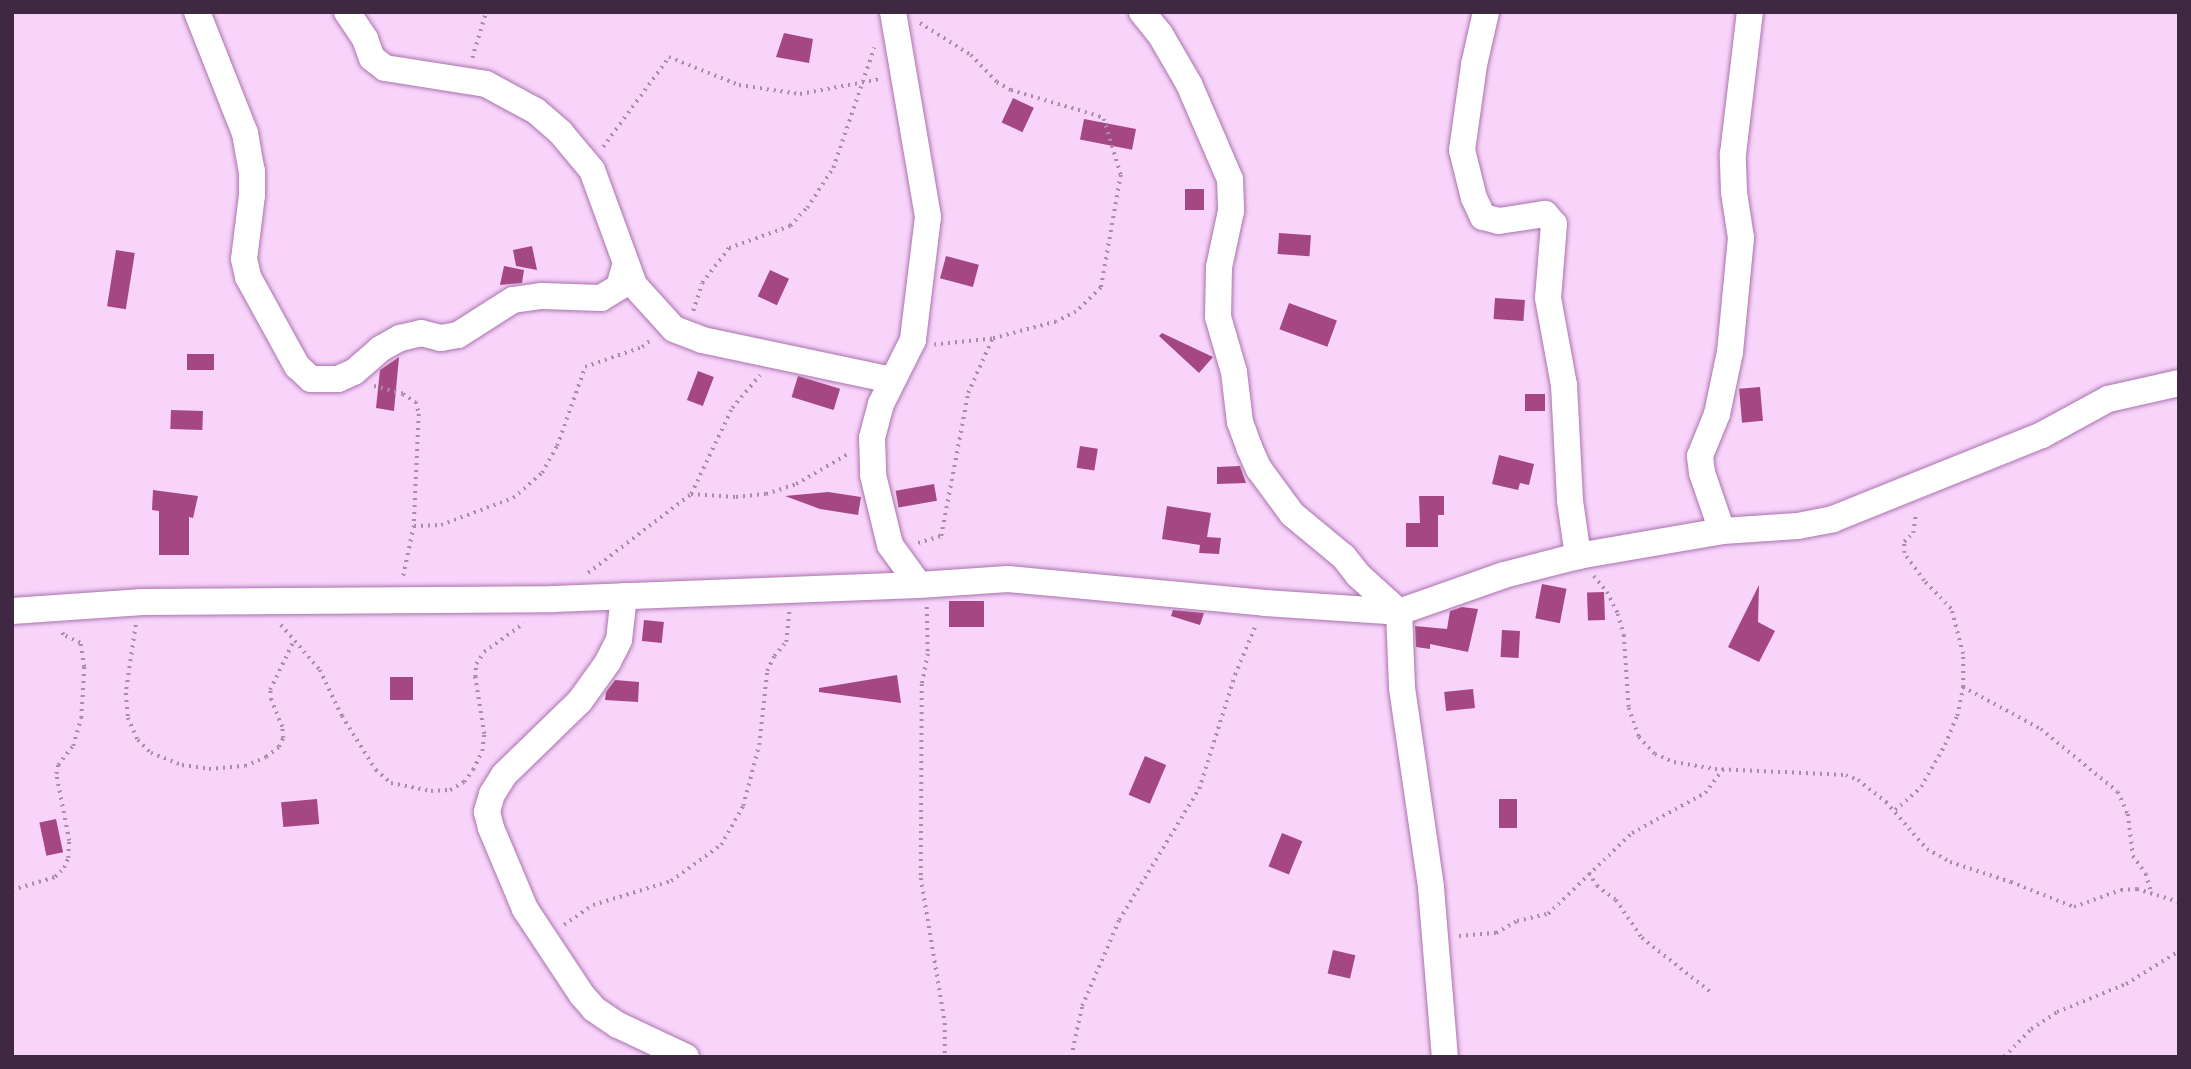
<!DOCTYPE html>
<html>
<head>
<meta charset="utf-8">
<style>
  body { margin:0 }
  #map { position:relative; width:2191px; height:1069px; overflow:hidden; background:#f8d4fa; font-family:"Archivo Narrow",sans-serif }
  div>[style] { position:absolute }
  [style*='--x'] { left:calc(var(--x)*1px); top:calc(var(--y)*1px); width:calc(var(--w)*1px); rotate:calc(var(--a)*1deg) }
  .building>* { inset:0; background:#a44782; transform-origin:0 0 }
  .path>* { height:3.5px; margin-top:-1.75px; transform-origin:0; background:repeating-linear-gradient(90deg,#a98bab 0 2px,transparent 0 7px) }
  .roads { filter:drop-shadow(0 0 2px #aa73af) drop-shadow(0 0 2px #aa73af) }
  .minor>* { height:26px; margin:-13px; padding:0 13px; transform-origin:13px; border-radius:13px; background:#fff }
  span { translate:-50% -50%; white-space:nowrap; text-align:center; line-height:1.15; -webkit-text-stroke:7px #f8d4fa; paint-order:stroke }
  .frame { position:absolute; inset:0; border:14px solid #3f2841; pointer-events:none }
</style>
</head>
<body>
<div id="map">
  <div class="building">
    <i style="clip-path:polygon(784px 33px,813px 39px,809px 63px,776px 57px)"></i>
    <i style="left:1013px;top:98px;width:23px;height:27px;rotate:25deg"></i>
    <i style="left:1084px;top:119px;width:53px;height:21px;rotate:11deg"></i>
    <i style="left:1185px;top:189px;width:19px;height:21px"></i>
    <i style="left:1279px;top:233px;width:32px;height:21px;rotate:4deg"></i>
    <i style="clip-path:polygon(532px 246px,537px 270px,516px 266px,513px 250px)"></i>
    <i style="left:116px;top:250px;width:19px;height:57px;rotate:9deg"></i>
    <i style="left:946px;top:256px;width:34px;height:23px;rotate:15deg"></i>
    <i style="clip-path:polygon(504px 266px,524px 270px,522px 283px,500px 285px)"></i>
    <i style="left:770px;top:270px;width:21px;height:29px;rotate:25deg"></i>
    <i style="left:1495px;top:298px;width:30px;height:21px;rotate:4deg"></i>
    <i style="left:1289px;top:303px;width:51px;height:28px;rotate:20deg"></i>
    <i style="clip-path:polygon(1162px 333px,1213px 357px,1199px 373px,1159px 336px)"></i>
    <i style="left:187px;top:354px;width:27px;height:16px"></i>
    <i style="clip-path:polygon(399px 357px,394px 411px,376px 408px,380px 370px)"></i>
    <i style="left:698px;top:371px;width:17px;height:31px;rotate:21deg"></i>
    <i style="left:798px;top:376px;width:44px;height:22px;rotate:17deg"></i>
    <i style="left:1760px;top:387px;width:34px;height:21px;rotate:85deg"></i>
    <i style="left:1525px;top:394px;width:20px;height:17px"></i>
    <i style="left:171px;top:410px;width:32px;height:19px;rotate:2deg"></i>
    <i style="left:1080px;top:446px;width:18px;height:22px;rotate:9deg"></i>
    <i style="clip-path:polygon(1499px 455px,1534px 464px,1529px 485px,1520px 483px,1518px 490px,1492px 484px)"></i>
    <i style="clip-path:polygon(1240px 466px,1246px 483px,1217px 484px,1217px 467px)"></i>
    <i style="left:934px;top:484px;width:17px;height:39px;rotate:80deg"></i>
    <i style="clip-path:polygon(153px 490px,198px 496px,193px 518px,189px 517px,189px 555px,159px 555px,159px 511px,152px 510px)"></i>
    <i style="clip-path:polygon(828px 492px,861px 497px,858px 515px,820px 509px,785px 496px)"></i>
    <i style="clip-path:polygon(1419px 496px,1444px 496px,1444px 515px,1438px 515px,1438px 547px,1406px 547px,1406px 523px,1420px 523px)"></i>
    <i style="clip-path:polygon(1167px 506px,1211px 513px,1207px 537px,1221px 538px,1219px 554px,1199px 553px,1200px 545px,1162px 539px)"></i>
    <i style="left:1542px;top:584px;width:25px;height:35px;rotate:11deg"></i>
    <i style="clip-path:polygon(1759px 585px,1758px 622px,1775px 631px,1759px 662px,1728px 647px)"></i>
    <i style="left:1604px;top:592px;width:28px;height:17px;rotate:88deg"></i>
    <i style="left:984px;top:601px;width:26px;height:35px;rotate:90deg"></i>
    <i style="clip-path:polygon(1462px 607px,1478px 609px,1468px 652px,1430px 644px,1430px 649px,1416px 647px,1415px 626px,1447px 629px,1450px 611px)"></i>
    <i style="clip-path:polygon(1173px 610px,1204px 613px,1200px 625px,1171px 616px)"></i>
    <i style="left:644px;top:620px;width:20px;height:21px;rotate:6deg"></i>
    <i style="left:1502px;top:630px;width:18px;height:27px;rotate:3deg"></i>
    <i style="clip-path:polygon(897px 675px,901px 703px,819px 692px,819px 688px)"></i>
    <i style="left:390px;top:677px;width:23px;height:23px"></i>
    <i style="clip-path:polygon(615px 680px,639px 682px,638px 702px,605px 700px,606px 692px)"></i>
    <i style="left:1473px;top:689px;width:19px;height:29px;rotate:84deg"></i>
    <i style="left:1145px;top:756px;width:23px;height:42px;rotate:23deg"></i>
    <i style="left:317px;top:799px;width:25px;height:36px;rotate:85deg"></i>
    <i style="left:1499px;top:799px;width:18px;height:29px"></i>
    <i style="left:56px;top:819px;width:34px;height:17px;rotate:78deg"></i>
    <i style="left:1282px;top:833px;width:22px;height:36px;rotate:22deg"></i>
    <i style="left:1333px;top:950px;width:23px;height:24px;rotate:13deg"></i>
  </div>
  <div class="path">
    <i style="--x:920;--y:23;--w:60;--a:32.1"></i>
    <i style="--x:971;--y:55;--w:37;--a:46"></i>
    <i style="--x:997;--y:82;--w:16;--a:30"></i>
    <i style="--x:1011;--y:90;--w:92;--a:16.5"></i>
    <i style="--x:1099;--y:116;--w:6;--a:31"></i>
    <i style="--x:1104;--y:119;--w:59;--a:73.1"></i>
    <i style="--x:1121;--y:175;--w:115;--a:100"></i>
    <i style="--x:1101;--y:288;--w:35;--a:136"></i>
    <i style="--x:1076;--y:312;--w:22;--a:153"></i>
    <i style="--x:1056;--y:322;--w:66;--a:165.1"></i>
    <i style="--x:992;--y:339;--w:58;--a:174.1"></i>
    <i style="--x:472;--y:58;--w:48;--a:-73.1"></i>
    <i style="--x:603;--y:147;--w:112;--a:-53.7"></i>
    <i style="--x:669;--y:57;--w:75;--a:21.8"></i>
    <i style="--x:739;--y:85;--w:62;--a:8.4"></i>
    <i style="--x:800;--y:94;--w:81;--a:-10.6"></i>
    <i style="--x:693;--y:311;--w:29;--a:-72"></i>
    <i style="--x:702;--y:283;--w:44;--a:-52.4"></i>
    <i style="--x:729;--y:248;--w:65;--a:-19.8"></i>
    <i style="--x:790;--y:226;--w:25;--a:-47"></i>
    <i style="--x:807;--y:208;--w:48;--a:-57"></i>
    <i style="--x:833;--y:168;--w:127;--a:-71.1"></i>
    <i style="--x:374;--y:386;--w:30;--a:15"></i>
    <i style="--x:403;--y:394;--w:15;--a:32"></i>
    <i style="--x:416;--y:402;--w:12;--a:76"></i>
    <i style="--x:419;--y:414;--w:112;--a:92.6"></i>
    <i style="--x:414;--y:526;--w:53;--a:101.9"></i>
    <i style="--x:691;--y:494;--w:45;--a:3.8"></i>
    <i style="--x:736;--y:497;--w:30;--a:-6"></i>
    <i style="--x:766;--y:494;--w:32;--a:-18"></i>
    <i style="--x:796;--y:484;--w:62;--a:-29.9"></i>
    <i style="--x:414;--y:526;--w:27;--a:-2"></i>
    <i style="--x:441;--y:525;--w:77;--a:-20.6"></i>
    <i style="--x:513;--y:498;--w:38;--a:-41"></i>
    <i style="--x:542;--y:473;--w:31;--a:-61"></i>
    <i style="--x:557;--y:446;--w:84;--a:-70.5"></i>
    <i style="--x:585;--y:367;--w:60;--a:-19.3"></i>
    <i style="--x:642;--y:347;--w:13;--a:-39"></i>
    <i style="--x:918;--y:543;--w:24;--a:-17"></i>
    <i style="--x:941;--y:536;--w:146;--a:-79.3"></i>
    <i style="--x:968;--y:393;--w:59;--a:-66"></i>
    <i style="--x:588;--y:573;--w:130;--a:-37.5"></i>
    <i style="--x:691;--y:494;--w:95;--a:-64.5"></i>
    <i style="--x:732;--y:408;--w:43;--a:-49.7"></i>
    <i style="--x:1594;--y:576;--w:21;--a:51"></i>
    <i style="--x:1607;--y:592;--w:25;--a:63"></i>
    <i style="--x:1618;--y:614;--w:22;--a:74"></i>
    <i style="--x:1624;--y:635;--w:73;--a:86.1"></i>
    <i style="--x:1629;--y:708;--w:31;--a:71"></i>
    <i style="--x:1639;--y:737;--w:23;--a:47"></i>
    <i style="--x:1655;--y:754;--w:21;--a:23"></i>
    <i style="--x:1674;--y:762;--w:42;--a:9.7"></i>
    <i style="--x:1715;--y:769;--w:131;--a:2.6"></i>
    <i style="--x:1846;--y:775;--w:13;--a:23"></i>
    <i style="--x:1858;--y:780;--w:36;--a:38"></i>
    <i style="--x:1886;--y:802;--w:62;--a:48.9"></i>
    <i style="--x:1927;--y:849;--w:26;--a:29"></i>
    <i style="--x:1950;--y:862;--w:64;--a:18.2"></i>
    <i style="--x:2011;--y:882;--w:68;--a:21.6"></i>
    <i style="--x:2074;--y:907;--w:50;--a:-19.9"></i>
    <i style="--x:2121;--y:890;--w:16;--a:-4"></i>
    <i style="--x:2137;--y:889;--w:44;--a:17.2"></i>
    <i style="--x:927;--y:607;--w:47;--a:88.8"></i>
    <i style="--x:928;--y:654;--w:31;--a:101"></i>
    <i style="--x:922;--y:684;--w:194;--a:90.3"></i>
    <i style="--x:921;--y:878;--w:147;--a:80.6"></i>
    <i style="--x:945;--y:1023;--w:34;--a:90"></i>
    <i style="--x:136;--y:625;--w:69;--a:98.4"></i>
    <i style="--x:126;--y:693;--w:25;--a:85"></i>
    <i style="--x:128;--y:718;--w:24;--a:66"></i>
    <i style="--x:138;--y:740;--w:18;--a:45"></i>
    <i style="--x:151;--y:753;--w:33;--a:21"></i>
    <i style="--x:182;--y:765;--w:27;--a:8"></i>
    <i style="--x:209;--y:769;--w:36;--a:-5"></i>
    <i style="--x:245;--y:766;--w:23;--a:-23"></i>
    <i style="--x:266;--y:757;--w:16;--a:-38"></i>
    <i style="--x:279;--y:747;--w:10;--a:-66"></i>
    <i style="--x:283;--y:738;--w:11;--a:-95"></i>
    <i style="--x:282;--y:727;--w:29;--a:-112"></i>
    <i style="--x:271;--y:700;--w:10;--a:-96"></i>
    <i style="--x:270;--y:690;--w:53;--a:-64.4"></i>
    <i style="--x:281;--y:625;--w:60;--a:49.1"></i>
    <i style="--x:320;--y:670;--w:51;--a:64.4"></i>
    <i style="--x:342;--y:716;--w:64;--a:57.8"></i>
    <i style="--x:376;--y:770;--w:20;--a:41"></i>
    <i style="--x:391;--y:783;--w:41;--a:11.3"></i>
    <i style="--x:431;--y:791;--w:19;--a:-3"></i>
    <i style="--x:450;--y:790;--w:16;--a:-30"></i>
    <i style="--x:464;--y:782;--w:15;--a:-53"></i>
    <i style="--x:473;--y:770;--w:21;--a:-65"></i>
    <i style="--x:482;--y:751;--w:17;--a:-83"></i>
    <i style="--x:484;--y:734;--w:58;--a:-99"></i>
    <i style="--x:475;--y:677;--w:13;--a:-86"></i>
    <i style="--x:476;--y:664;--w:14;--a:-56"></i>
    <i style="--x:484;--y:652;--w:49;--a:-35.9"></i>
    <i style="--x:1963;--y:687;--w:89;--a:28.3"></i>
    <i style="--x:2041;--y:729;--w:99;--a:39.3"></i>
    <i style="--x:2118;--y:792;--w:24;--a:66"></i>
    <i style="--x:2128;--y:814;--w:42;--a:83.2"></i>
    <i style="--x:2133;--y:856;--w:22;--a:54"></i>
    <i style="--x:2146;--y:874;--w:18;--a:74"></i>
    <i style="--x:1895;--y:810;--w:35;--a:-41"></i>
    <i style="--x:1921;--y:787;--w:48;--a:-60.3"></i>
    <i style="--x:1945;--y:745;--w:31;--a:-68"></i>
    <i style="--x:1957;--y:716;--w:30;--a:-78"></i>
    <i style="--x:1963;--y:687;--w:33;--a:-90"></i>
    <i style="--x:1963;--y:654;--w:47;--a:-104.9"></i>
    <i style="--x:1951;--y:609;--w:39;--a:-134"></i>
    <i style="--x:1924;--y:581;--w:34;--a:-126"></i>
    <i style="--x:1904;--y:553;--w:11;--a:-90"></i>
    <i style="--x:1904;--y:542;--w:13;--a:-45"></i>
    <i style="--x:1913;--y:533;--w:21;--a:-82"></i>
    <i style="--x:1589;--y:873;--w:15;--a:58"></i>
    <i style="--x:1597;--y:886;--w:24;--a:36"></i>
    <i style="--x:1616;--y:900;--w:46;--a:55.6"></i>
    <i style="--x:1642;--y:938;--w:89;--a:38.2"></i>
    <i style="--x:12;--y:890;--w:45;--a:-16.8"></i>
    <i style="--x:55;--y:877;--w:13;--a:-45"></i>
    <i style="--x:64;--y:868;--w:11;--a:-68"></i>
    <i style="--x:68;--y:858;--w:17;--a:-87"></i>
    <i style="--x:69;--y:841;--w:68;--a:-101"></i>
    <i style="--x:56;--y:774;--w:9;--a:-77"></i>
    <i style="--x:58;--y:765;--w:24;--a:-52"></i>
    <i style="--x:73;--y:746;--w:29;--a:-74"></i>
    <i style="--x:81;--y:718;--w:51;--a:-86.6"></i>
    <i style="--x:84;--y:667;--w:24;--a:-99"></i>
    <i style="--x:80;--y:643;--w:19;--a:-155"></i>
    <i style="--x:63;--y:635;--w:5;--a:-112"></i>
    <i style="--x:564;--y:925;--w:35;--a:-35"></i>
    <i style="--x:593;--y:905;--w:82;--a:-17.1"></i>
    <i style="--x:671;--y:881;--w:62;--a:-35.8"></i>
    <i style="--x:721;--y:845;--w:45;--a:-60.6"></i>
    <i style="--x:743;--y:806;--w:63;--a:-75.3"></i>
    <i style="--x:759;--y:745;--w:74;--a:-83.8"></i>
    <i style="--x:767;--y:671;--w:17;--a:-65"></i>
    <i style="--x:774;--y:656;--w:18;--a:-49"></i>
    <i style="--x:786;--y:642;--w:30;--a:-84"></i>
    <i style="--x:1459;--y:936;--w:37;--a:-5"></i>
    <i style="--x:1496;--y:933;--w:24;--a:-30"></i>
    <i style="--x:1517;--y:921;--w:32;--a:-13"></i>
    <i style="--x:1548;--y:914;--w:117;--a:-44"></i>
    <i style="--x:1632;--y:833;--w:83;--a:-28.7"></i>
    <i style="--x:1705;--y:793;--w:30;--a:-53"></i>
    <i style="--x:1071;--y:1057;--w:52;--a:-77.8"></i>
    <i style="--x:1082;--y:1006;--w:94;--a:-66.7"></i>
    <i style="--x:1119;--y:920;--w:153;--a:-58.6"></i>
    <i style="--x:1199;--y:789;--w:120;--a:-72.5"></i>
    <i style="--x:1235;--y:675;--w:55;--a:-67.6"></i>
    <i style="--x:2004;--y:1057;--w:39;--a:-46"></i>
    <i style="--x:2031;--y:1029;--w:31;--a:-33"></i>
    <i style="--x:2057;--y:1012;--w:74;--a:-22.1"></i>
    <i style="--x:2126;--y:984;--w:62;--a:-31.9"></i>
  </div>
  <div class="roads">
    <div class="minor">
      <i style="--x:197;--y:12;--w:130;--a:68.4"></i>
      <i style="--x:245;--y:133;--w:39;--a:80"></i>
      <i style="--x:252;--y:171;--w:24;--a:90"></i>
      <i style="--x:252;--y:195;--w:64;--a:97.1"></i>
      <i style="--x:244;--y:259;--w:18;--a:77"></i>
      <i style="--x:248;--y:277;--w:102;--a:61.2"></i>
      <i style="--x:297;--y:366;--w:19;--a:43"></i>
      <i style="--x:311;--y:379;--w:27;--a:0"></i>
      <i style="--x:338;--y:379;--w:17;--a:-24"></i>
      <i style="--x:354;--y:372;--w:35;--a:-41"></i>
      <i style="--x:380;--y:349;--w:23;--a:-29"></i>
      <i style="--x:400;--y:338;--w:22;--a:-13"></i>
      <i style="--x:421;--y:333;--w:21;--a:14"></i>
      <i style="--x:441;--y:338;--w:17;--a:-10"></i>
      <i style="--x:458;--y:335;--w:65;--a:-32.5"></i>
      <i style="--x:513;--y:300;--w:29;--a:-8"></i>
      <i style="--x:542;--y:296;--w:59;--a:1.9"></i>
      <i style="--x:601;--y:298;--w:21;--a:-31"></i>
      <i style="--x:619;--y:287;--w:22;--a:-74"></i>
      <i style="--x:347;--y:12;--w:32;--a:56"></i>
      <i style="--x:365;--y:39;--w:20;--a:70"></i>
      <i style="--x:372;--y:58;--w:16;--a:38"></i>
      <i style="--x:385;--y:68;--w:102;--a:9"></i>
      <i style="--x:486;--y:84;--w:57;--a:28.4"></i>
      <i style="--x:536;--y:111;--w:33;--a:41"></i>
      <i style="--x:561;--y:133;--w:48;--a:50"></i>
      <i style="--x:592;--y:170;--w:122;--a:69.9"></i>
      <i style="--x:634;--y:285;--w:59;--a:47.7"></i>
      <i style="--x:674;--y:329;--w:30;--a:21"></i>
      <i style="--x:702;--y:340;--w:193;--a:11.9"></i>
      <i style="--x:893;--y:12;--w:208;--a:80.3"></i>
      <i style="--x:928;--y:217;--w:124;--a:97"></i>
      <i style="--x:913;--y:340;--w:72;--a:116.6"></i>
      <i style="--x:881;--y:404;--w:35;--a:105"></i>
      <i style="--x:872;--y:438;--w:37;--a:88"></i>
      <i style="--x:873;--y:475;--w:72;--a:76.3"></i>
      <i style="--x:890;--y:545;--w:49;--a:54.1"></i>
      <i style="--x:1142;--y:12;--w:28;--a:51"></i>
      <i style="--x:1160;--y:34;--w:58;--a:59.9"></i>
      <i style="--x:1189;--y:84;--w:103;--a:66.7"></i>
      <i style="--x:1230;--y:179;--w:32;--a:88"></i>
      <i style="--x:1231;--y:211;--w:57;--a:102.1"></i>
      <i style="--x:1219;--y:267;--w:50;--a:91.1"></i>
      <i style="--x:1218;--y:317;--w:57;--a:73.8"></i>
      <i style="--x:1234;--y:372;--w:50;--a:83.2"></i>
      <i style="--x:1240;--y:422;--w:27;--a:70"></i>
      <i style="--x:1249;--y:447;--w:24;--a:66"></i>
      <i style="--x:1259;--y:469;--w:56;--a:53.7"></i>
      <i style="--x:1292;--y:514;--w:67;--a:39.6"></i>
      <i style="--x:1344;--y:557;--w:23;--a:52"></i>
      <i style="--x:1358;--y:575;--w:55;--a:42.1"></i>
      <i style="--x:1399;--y:612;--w:76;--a:87.7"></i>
      <i style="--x:1402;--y:688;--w:202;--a:81.7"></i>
      <i style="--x:1431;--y:888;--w:170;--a:85.3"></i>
      <i style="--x:1486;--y:12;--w:54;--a:102.8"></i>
      <i style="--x:1474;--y:65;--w:86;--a:98"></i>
      <i style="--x:1462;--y:150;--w:49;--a:76"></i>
      <i style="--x:1474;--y:198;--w:21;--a:65"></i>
      <i style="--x:1483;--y:217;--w:16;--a:14"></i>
      <i style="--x:1499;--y:221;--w:47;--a:-8.7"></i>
      <i style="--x:1545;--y:214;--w:13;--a:48"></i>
      <i style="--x:1554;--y:224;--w:74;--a:94.6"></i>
      <i style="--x:1548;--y:298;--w:88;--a:79.6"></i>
      <i style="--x:1564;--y:385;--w:116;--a:87"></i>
      <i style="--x:1570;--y:501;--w:56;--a:81.7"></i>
      <i style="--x:1722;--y:531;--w:61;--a:-109"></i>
      <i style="--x:1702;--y:473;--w:17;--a:-97"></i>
      <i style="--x:1700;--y:456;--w:45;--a:-68"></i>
      <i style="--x:1717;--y:414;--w:63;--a:-78.2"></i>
      <i style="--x:1730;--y:352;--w:115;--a:-84.5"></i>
      <i style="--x:1741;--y:238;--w:47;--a:-98.7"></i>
      <i style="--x:1734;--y:192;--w:38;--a:-92"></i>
      <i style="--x:1733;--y:154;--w:143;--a:-83.2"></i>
      <i style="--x:624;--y:596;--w:44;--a:96.5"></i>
      <i style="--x:619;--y:640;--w:25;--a:117"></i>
      <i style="--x:608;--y:662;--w:48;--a:125.7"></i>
      <i style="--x:580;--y:701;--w:106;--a:135.8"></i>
      <i style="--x:504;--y:775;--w:22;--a:122"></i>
      <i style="--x:492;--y:794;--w:19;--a:106"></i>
      <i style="--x:487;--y:812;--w:16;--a:76"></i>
      <i style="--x:491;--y:828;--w:88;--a:67.2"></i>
      <i style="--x:525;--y:909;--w:103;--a:56.5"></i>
      <i style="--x:582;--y:995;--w:18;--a:49"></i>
      <i style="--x:594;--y:1009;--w:29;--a:34"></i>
      <i style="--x:618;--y:1025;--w:75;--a:25.2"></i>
      <i style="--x:12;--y:611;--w:131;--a:-3.9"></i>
      <i style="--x:143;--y:602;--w:410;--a:-0.4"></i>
      <i style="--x:553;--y:599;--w:366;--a:-2.2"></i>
      <i style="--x:919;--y:585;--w:89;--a:-3.9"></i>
      <i style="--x:1008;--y:579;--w:258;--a:5.3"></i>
      <i style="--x:1265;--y:603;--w:134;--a:3.8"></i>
      <i style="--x:1399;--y:612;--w:111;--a:-19.4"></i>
      <i style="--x:1504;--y:575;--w:76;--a:-14.4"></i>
      <i style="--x:1578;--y:556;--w:146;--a:-9.8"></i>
      <i style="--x:1722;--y:531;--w:76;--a:-3.8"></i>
      <i style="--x:1798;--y:526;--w:36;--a:-11"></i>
      <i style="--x:1833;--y:519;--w:225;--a:-21.9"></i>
      <i style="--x:2042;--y:435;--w:75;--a:-28.6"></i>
      <i style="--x:2108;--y:399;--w:73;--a:-12.7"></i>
    </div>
  </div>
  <div class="frame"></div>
</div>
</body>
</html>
